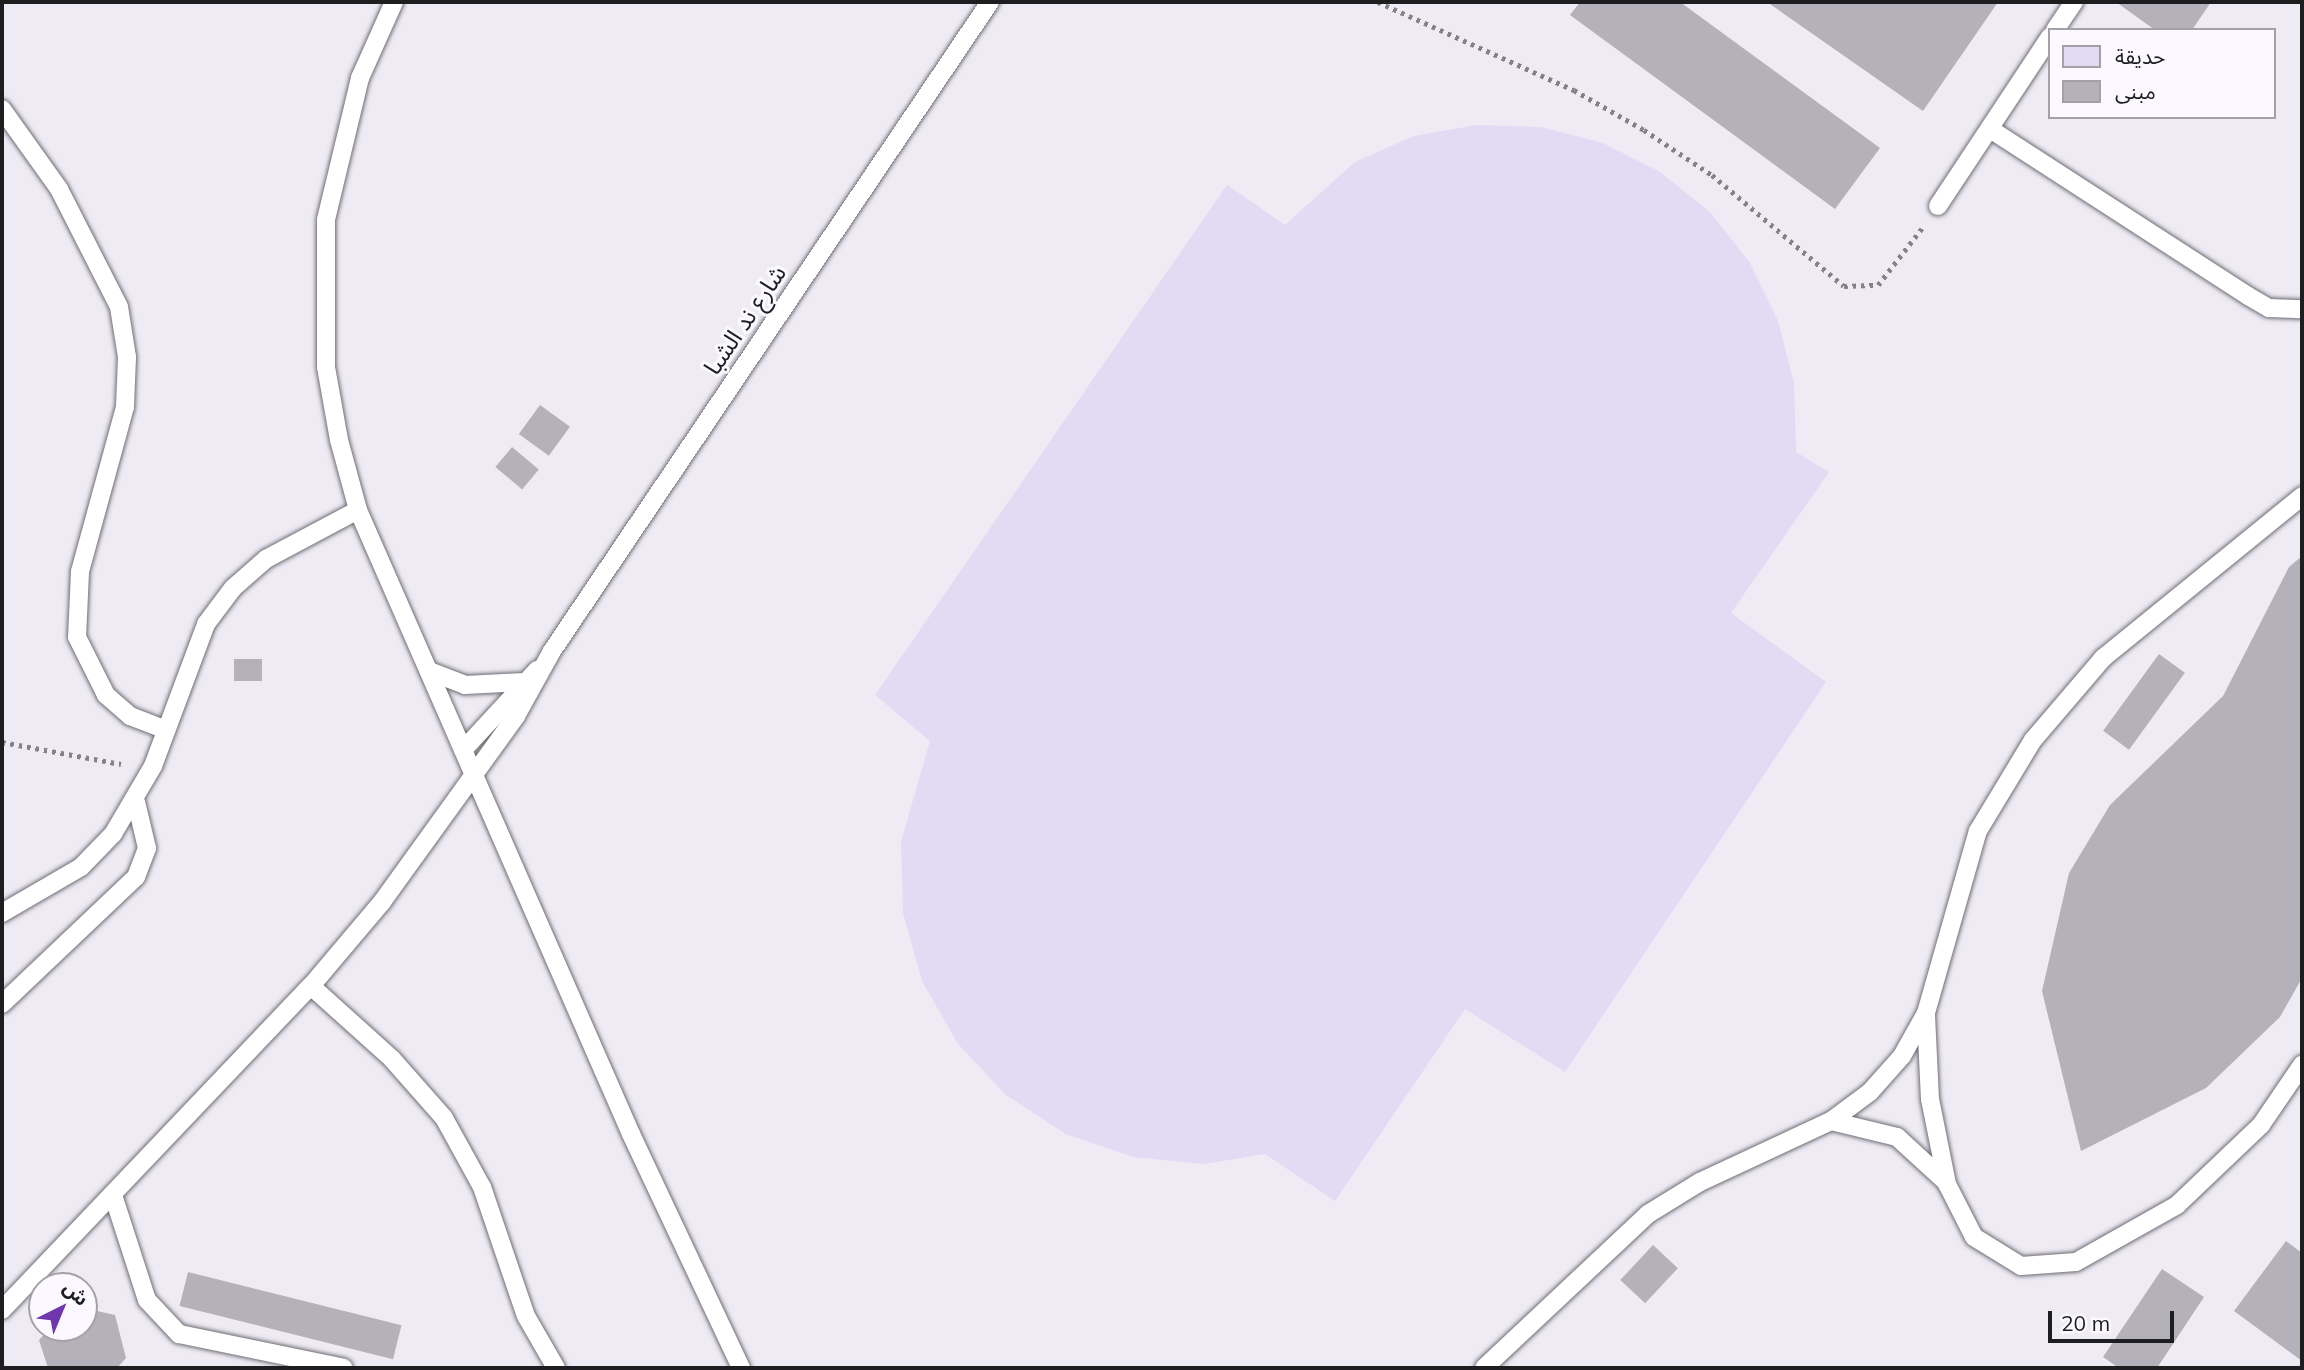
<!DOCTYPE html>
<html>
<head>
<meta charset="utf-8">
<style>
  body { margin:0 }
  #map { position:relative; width:2304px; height:1370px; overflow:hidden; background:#eeebf4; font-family:Mulish,"Noto Sans Arabic",sans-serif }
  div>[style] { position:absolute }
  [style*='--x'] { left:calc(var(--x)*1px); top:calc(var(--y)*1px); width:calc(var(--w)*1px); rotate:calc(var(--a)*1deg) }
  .green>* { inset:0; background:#e3daf4 }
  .building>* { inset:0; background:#b4b1ba; transform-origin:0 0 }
  .path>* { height:4.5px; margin-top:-2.25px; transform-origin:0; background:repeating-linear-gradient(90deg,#848288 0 3.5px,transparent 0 8.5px) }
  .roads { filter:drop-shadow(0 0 2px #706d76) drop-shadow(0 0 2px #706d76) }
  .service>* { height:18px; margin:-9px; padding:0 9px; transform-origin:9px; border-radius:9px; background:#fff }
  span { translate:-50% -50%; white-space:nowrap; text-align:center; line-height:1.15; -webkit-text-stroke:6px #fbf9ff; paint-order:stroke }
  .street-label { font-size:24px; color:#1e1d20 }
  .frame { position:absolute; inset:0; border:4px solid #1e1d20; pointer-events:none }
  .legend { position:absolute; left:2048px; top:28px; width:228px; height:91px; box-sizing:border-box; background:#fbf9ff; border:2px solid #a3a1a6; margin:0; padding:9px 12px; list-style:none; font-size:21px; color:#1e1d20 }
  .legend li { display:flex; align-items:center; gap:14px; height:35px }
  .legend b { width:35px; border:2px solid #a3a1a6 }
  .north { position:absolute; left:28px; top:1272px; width:70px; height:70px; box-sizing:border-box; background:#fbf9ff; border:2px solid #a3a1a6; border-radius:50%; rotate:43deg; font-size:19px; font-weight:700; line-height:28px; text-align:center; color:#1e1d20 }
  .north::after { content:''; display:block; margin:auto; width:24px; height:32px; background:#6f36ad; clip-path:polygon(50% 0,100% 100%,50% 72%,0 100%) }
  .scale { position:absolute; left:2048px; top:1311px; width:126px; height:32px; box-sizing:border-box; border:4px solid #1e1d20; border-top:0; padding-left:9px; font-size:21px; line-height:24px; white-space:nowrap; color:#1e1d20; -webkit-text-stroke:5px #fbf9ff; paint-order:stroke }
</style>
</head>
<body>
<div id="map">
  <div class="green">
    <i style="clip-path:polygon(1477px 125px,1541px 127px,1603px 143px,1660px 172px,1710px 212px,1750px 263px,1778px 321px,1794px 383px,1796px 452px,1829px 472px,1731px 613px,1826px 682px,1565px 1072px,1465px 1009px,1335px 1201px,1265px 1154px,1204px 1164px,1133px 1157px,1066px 1134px,1006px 1095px,958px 1044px,922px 981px,903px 913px,901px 842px,930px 741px,875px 695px,1227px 185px,1285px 225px,1355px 162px,1414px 136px)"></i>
  </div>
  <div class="building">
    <i style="clip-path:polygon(1580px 2px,1680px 2px,1880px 148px,1835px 209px,1570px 15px)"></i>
    <i style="clip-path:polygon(1767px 2px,1998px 2px,1923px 111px)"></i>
    <i style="clip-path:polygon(2116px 2px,2211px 2px,2192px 30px,2155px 30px)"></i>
    <i style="left:540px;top:405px;width:37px;height:36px;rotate:36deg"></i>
    <i style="left:512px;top:447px;width:35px;height:26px;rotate:40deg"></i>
    <i style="clip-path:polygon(2302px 556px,2302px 978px,2280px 1017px,2206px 1088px,2081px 1151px,2042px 991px,2069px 873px,2110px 805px,2223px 696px,2289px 567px)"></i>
    <i style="left:2159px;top:654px;width:32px;height:95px;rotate:36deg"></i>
    <i style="left:234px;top:659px;width:28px;height:22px"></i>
    <i style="clip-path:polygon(2286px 1241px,2302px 1253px,2302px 1361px,2234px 1311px)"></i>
    <i style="left:1653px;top:1245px;width:34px;height:48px;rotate:43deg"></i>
    <i style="clip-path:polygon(2162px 1269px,2204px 1297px,2157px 1368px,2119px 1368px,2103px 1357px)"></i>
    <i style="left:188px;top:1272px;width:220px;height:35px;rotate:14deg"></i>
    <i style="clip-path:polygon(84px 1308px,115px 1315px,126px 1358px,117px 1368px,48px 1368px,39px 1340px,50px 1328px,84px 1328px)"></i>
  </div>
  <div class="path">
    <i style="--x:1378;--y:2;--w:215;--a:24.2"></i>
    <i style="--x:1574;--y:90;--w:81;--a:29.7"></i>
    <i style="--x:1644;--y:130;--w:82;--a:33.5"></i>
    <i style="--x:1712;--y:175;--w:172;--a:40.1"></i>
    <i style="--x:1844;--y:286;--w:34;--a:-2"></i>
    <i style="--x:1878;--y:285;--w:72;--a:-52.3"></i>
    <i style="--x:2;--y:742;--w:121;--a:10.5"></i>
  </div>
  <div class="roads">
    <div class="service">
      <i style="--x:394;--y:2;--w:83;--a:114.1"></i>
      <i style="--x:360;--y:78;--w:146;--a:103.5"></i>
      <i style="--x:326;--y:220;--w:147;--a:90"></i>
      <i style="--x:326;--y:367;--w:74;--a:79.9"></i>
      <i style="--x:339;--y:440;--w:73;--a:74.8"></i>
      <i style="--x:358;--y:510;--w:681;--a:66.37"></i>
      <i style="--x:631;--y:1134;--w:259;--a:64.8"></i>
      <i style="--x:2055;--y:30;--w:34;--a:-56"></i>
      <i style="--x:2;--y:109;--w:98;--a:54.5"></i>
      <i style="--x:59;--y:189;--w:132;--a:63"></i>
      <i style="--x:119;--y:307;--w:51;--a:80.9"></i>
      <i style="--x:127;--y:357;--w:50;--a:92.3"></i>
      <i style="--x:125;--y:407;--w:171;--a:105.3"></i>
      <i style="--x:80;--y:572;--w:65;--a:92.6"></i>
      <i style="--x:77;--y:637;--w:65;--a:63.4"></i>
      <i style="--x:106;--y:695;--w:32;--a:41"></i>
      <i style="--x:130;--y:716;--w:36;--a:21"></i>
      <i style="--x:1990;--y:129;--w:307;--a:32.9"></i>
      <i style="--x:2248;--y:296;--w:24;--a:30"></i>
      <i style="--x:2269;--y:308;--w:33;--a:2"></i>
      <i style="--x:1938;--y:206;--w:203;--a:-56.5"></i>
      <i style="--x:429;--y:671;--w:39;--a:21"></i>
      <i style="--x:465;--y:685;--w:59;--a:-2.9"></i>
      <i style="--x:463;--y:750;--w:109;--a:-47.2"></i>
      <i style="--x:2;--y:913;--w:91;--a:-30.2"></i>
      <i style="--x:81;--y:867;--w:46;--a:-45.9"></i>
      <i style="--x:113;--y:834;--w:79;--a:-59.5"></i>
      <i style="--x:153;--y:766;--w:152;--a:-69.5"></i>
      <i style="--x:206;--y:624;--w:45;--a:-53.1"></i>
      <i style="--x:233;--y:588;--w:44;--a:-41.3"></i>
      <i style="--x:266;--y:559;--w:104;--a:-28"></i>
      <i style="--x:311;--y:986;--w:109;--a:42"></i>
      <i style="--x:392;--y:1059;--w:79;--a:48.6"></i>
      <i style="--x:444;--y:1118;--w:79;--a:61.2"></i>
      <i style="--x:482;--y:1187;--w:136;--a:71.2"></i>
      <i style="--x:526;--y:1316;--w:60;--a:60"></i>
      <i style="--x:2;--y:1004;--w:185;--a:-43.5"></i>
      <i style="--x:136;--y:877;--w:31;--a:-69"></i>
      <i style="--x:147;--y:848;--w:47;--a:-103.4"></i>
      <i style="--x:1926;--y:1015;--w:84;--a:87.3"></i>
      <i style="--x:1930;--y:1099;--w:87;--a:78.7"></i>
      <i style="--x:1947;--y:1184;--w:59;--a:63"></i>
      <i style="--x:1974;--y:1237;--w:55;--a:31.7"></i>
      <i style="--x:2021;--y:1266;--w:55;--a:-4.2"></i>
      <i style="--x:2076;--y:1262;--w:116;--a:-29.4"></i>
      <i style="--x:2177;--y:1205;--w:116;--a:-43.6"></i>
      <i style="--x:2261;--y:1125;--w:73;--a:-55.7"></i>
      <i style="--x:1831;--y:1121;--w:68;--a:13.6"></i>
      <i style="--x:1897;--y:1137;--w:65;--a:42.5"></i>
      <i style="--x:114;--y:1198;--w:107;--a:72.1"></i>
      <i style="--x:147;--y:1300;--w:47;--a:46.7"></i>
      <i style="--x:179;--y:1334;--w:168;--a:11.6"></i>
      <i style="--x:2;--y:1310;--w:448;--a:-46.4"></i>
      <i style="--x:311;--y:986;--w:110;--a:-49.8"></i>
      <i style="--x:382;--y:902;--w:229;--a:-54.2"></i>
      <i style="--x:516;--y:716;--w:74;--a:-61"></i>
      <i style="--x:552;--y:651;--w:783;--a:-55.99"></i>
      <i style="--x:1484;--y:1368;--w:225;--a:-43.2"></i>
      <i style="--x:1648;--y:1214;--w:61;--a:-31.6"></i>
      <i style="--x:1700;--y:1182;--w:145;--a:-25"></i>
      <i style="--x:1831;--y:1121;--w:49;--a:-36.6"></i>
      <i style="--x:1870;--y:1092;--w:48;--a:-48.4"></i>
      <i style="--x:1902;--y:1056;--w:49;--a:-60.8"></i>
      <i style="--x:1926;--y:1013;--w:189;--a:-74.1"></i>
      <i style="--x:1978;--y:831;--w:106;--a:-58.9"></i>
      <i style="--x:2033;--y:740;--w:108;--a:-49.5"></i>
      <i style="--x:2103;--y:658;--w:257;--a:-39.1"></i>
    </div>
  </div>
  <div class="street-label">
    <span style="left:745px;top:320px;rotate:-56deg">شارع ند الشبا</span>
  </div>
  <div class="frame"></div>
  <ul class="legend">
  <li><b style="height:19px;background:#e3daf4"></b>حديقة</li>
  <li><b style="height:19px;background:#b4b1ba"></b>مبنى</li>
  </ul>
  <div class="north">ش</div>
  <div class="scale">20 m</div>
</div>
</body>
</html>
